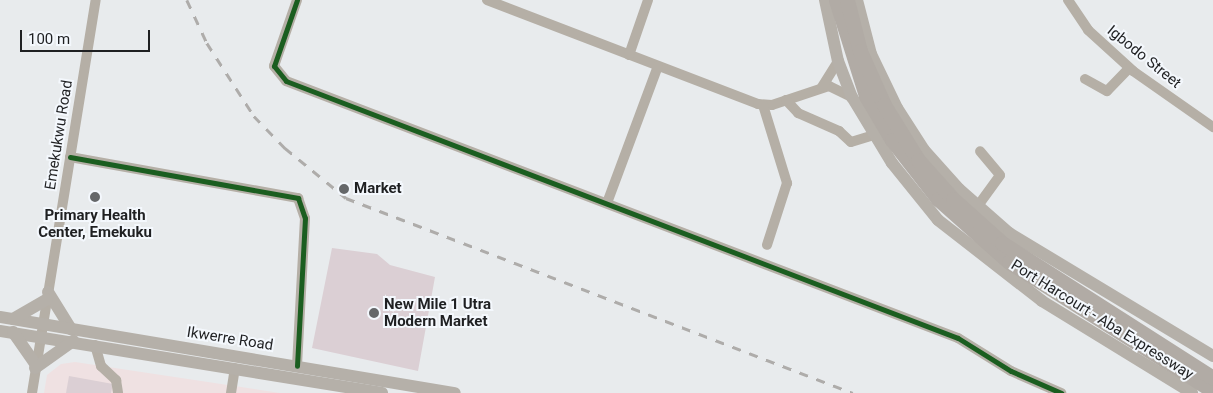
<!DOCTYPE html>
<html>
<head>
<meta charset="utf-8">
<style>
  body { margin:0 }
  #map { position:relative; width:1213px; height:393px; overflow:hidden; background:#e8ebed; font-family:Roboto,sans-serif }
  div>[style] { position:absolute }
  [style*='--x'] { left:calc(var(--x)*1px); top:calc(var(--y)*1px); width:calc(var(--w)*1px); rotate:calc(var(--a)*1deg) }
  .education>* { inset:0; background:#efe1e2 }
  .building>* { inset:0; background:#dbcfd4 }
  .minor>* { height:10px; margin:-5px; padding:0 5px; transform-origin:5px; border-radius:5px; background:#b5afa6 }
  .major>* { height:12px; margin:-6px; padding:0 6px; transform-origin:6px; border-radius:6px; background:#b5b0a9 }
  .highway>* { height:15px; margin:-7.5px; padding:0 7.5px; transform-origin:7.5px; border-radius:7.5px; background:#b1aba5 }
  .rail>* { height:2.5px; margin-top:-1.25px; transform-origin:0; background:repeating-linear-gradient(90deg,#aeacaa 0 9px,transparent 0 18px) }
  .cycleway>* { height:5px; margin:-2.5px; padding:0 2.5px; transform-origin:2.5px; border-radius:2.5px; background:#1b5e20 }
  .dots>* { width:14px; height:14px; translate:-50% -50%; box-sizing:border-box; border:2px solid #f4f8fd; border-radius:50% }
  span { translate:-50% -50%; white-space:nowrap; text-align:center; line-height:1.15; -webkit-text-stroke:4px #f4f8fd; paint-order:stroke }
  .street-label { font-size:15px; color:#1f2022 }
  .poi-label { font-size:15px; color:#1f2022; font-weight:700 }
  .left { translate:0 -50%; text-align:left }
  .scale { position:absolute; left:20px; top:30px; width:130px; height:22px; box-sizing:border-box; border:2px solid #1f2022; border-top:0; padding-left:6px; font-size:15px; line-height:18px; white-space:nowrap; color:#1f2022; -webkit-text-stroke:4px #f4f8fd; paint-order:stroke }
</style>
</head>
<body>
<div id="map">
  <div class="education">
    <i style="clip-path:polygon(75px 362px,280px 393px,44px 393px,47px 375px,61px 364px)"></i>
  </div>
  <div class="building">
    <i style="clip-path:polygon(332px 248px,377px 254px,390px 265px,435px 277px,418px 371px,312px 348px)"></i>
    <i style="clip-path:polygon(69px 376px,113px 384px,111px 393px,66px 393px)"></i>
  </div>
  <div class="minor">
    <i style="--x:297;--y:0;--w:70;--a:109.2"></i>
    <i style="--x:274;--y:66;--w:19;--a:51"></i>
    <i style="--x:286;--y:81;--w:719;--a:20.93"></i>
    <i style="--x:958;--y:338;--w:62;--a:31.9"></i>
    <i style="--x:1011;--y:371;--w:55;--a:23.7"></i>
    <i style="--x:487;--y:0;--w:290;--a:21"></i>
    <i style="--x:758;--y:104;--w:14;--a:4"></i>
    <i style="--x:772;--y:105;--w:60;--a:-18.4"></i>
    <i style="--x:829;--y:86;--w:25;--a:26"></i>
    <i style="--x:1068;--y:0;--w:36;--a:56"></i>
    <i style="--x:1088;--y:30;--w:61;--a:42.3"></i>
    <i style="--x:1133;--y:71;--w:98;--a:35"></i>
    <i style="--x:629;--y:55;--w:58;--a:-70.9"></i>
    <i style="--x:1085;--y:79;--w:25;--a:29"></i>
    <i style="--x:1107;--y:91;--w:32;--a:-46"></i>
    <i style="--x:822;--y:87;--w:31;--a:-58"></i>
    <i style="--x:786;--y:100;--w:18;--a:47"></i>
    <i style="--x:798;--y:113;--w:45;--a:23.7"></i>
    <i style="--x:839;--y:131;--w:16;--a:43"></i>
    <i style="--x:851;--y:142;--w:24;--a:-17"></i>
    <i style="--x:763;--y:105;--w:82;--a:72.9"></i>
    <i style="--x:787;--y:183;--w:65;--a:107.9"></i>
    <i style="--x:70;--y:157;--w:232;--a:10.2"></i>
    <i style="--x:298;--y:198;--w:21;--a:71"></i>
    <i style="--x:305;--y:218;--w:148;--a:93.1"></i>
    <i style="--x:607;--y:203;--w:146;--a:-69.6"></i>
    <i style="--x:977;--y:207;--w:39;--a:-54"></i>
    <i style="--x:1000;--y:175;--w:31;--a:-130"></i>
    <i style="--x:95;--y:345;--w:22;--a:74"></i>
    <i style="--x:101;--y:366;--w:21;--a:43"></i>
    <i style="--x:116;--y:380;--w:13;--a:81"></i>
    <i style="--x:32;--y:393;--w:398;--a:-80.8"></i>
    <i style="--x:231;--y:393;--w:25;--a:-81"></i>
  </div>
  <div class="major">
    <i style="--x:825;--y:0;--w:62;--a:78"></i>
    <i style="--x:838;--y:61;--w:39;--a:69"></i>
    <i style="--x:852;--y:97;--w:77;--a:58.8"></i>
    <i style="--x:892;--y:163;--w:73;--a:51.1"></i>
    <i style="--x:938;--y:220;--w:132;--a:37.9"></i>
    <i style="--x:1042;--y:301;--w:176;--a:31.5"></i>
    <i style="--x:857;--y:0;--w:56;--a:75.5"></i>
    <i style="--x:871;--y:54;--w:60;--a:64.3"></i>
    <i style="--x:897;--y:108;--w:50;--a:57.3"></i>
    <i style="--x:924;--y:150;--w:52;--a:48.1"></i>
    <i style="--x:959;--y:189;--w:67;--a:41.3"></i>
    <i style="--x:1009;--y:233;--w:238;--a:31.1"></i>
    <i style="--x:48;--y:292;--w:44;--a:58.1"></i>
    <i style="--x:0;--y:317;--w:461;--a:9.5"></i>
    <i style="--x:13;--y:319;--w:39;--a:-30"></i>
    <i style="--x:0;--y:331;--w:387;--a:9.2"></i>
    <i style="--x:13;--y:332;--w:40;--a:55.1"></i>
    <i style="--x:35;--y:368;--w:47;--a:-35.4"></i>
  </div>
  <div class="highway">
    <i style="--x:836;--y:0;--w:101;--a:72.6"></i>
    <i style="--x:866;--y:96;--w:51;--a:59.4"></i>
    <i style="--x:892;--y:140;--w:75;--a:52.1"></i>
    <i style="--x:938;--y:199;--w:95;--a:41.6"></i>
    <i style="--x:1009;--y:262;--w:241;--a:32.3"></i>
    <i style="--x:847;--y:0;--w:53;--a:75.7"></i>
    <i style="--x:860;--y:51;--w:59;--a:66"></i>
    <i style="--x:884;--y:105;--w:65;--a:58.3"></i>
    <i style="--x:918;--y:160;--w:52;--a:48.1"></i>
    <i style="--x:953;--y:199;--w:66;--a:41.9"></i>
    <i style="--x:1002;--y:243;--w:250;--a:32.6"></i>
  </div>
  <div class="rail">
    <i style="--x:187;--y:0;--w:47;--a:65.1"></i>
    <i style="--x:207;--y:43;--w:87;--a:57.2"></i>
    <i style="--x:254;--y:116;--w:45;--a:45.9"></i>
    <i style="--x:285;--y:148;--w:79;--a:39.3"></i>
    <i style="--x:346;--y:198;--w:543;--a:21.04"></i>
  </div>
  <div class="cycleway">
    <i style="--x:297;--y:0;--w:70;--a:109.2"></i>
    <i style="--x:274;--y:66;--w:19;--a:51"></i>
    <i style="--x:286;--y:81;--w:719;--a:20.93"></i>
    <i style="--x:958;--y:338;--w:62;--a:31.9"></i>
    <i style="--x:1011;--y:371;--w:55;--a:23.7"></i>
    <i style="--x:70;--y:157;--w:232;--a:10.2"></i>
    <i style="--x:298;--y:198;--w:21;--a:71"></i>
    <i style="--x:305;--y:218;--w:148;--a:93.1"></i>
  </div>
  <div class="dots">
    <i style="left:344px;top:189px;background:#656769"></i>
    <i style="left:95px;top:197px;background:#656769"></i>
    <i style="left:374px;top:313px;background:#656769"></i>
  </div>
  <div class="street-label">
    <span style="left:1144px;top:57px;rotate:39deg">Igbodo Street</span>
    <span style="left:59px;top:135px;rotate:-81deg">Emekukwu Road</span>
    <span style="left:1102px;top:320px;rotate:32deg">Port Harcourt - Aba Expressway</span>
    <span style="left:230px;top:339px;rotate:9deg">Ikwerre Road</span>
  </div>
  <div class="poi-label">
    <span class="left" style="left:354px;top:189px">Market</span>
    <span style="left:95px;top:224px">Primary Health<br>Center, Emekuku</span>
    <span class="left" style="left:384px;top:313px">New Mile 1 Utra<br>Modern Market</span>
  </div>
  <div class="scale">100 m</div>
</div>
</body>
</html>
